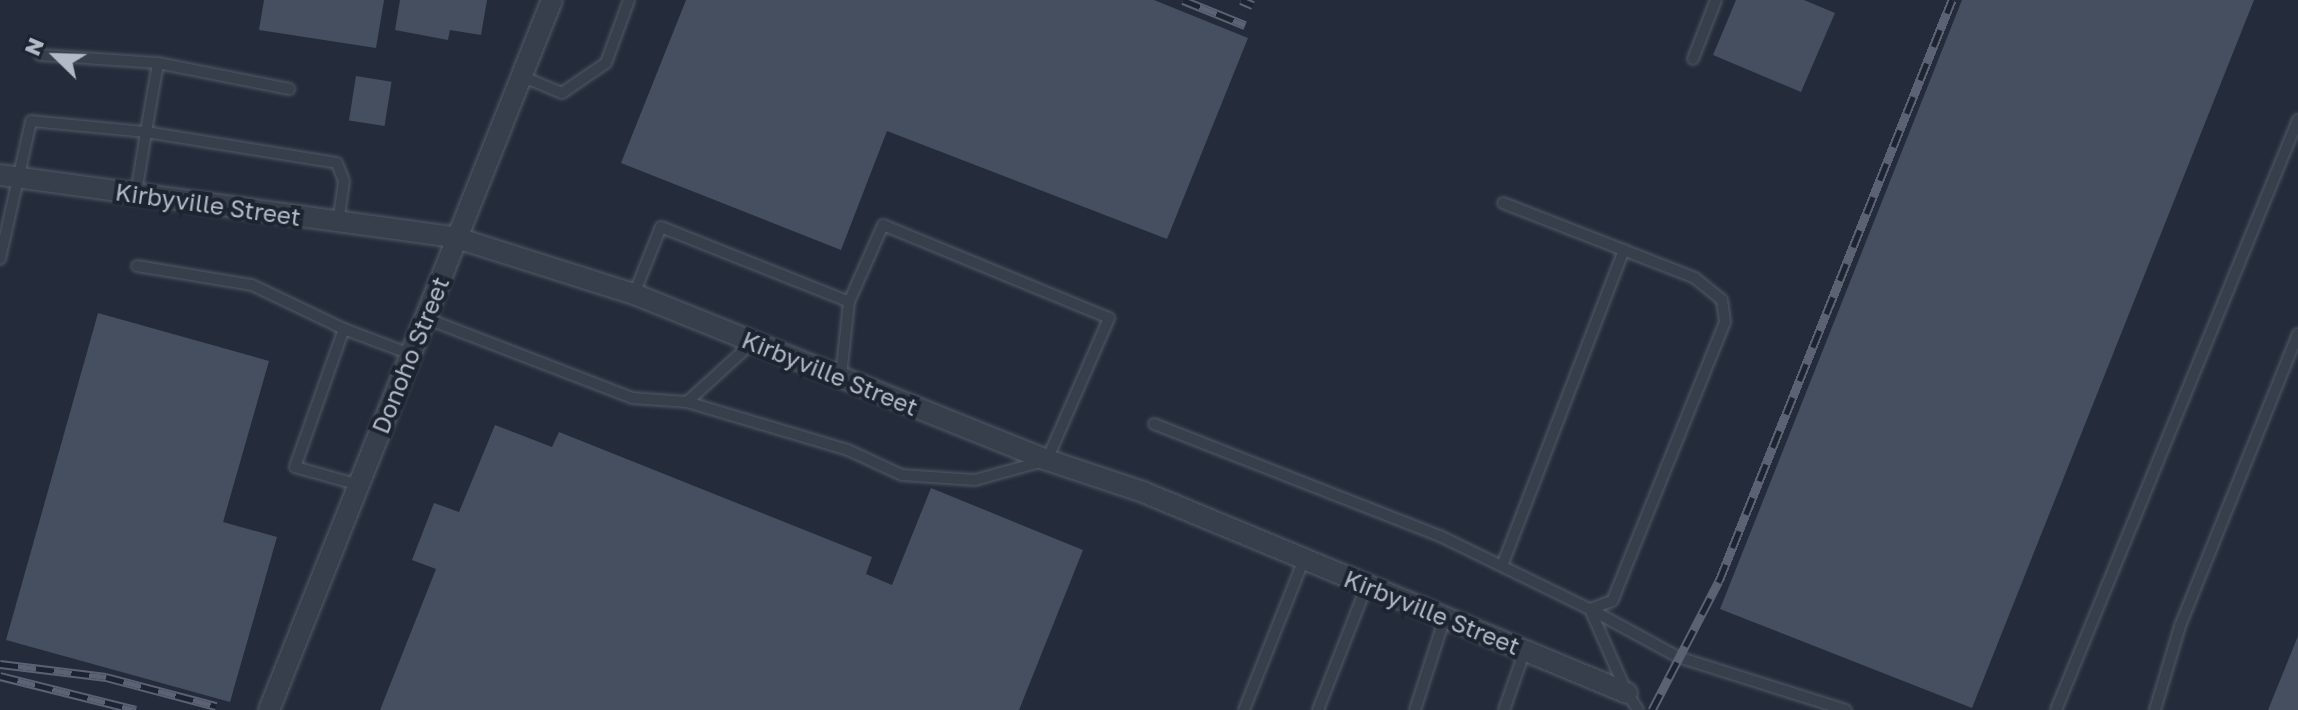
<!DOCTYPE html>
<html>
<head>
<meta charset="utf-8">
<style>
  body { margin:0 }
  #map { position:relative; width:2298px; height:710px; overflow:hidden; background:#242c3b; font-family:"Golos Text",sans-serif }
  div>[style] { position:absolute }
  [style*='--x'] { left:calc(var(--x)*1px); top:calc(var(--y)*1px); width:calc(var(--w)*1px); rotate:calc(var(--a)*1deg) }
  .building>* { inset:0; background:#454f60; transform-origin:0 0 }
  .roads { filter:drop-shadow(0 0 2px #535a67) drop-shadow(0 0 2px #535a67) }
  .service>* { height:10px; margin:-5px; padding:0 5px; transform-origin:5px; border-radius:5px; background:#383f4c }
  .minor>* { height:20px; margin:-10px; padding:0 10px; transform-origin:10px; border-radius:10px; background:#383f4c }
  .rail>* { height:9px; margin-top:-4.5px; transform-origin:0; background:repeating-linear-gradient(90deg,#1d2431 0 18px,#5a6273 0 36px); box-sizing:border-box; border-block:2px solid #5a6273 }
  span { translate:-50% -50%; white-space:nowrap; text-align:center; line-height:1.15; -webkit-text-stroke:8px #1d2431; paint-order:stroke }
  .street-label { font-size:24px; color:#b3bac7 }
  .north { position:absolute; left:16px; top:16px; width:80px; height:80px; -webkit-text-stroke:6px #1d2431; paint-order:stroke; rotate:293deg; font-size:22px; font-weight:700; line-height:32px; text-align:center; color:#b3bac7 }
  .north::after { content:''; display:block; margin:auto; width:28px; height:36px; background:#b3bac7; clip-path:polygon(50% 0,100% 100%,50% 72%,0 100%) }
</style>
</head>
<body>
<div id="map">
  <div class="building">
    <i style="clip-path:polygon(264px 0,384px 0,376px 48px,259px 30px)"></i>
    <i style="clip-path:polygon(400px 0,487px 0,481px 35px,450px 30px,448px 40px,395px 30px)"></i>
    <i style="clip-path:polygon(686px 0,1154px 0,1248px 38px,1167px 239px,887px 131px,841px 250px,621px 163px)"></i>
    <i style="clip-path:polygon(1736px 0,1804px 0,1835px 13px,1801px 92px,1713px 55px)"></i>
    <i style="clip-path:polygon(1962px 0,2254px 0,1972px 708px,1720px 609px)"></i>
    <i style="left:356px;top:76px;width:36px;height:45px;rotate:9deg"></i>
    <i style="clip-path:polygon(98px 313px,269px 361px,223px 522px,277px 537px,230px 702px,6px 640px)"></i>
    <i style="clip-path:polygon(495px 425px,552px 447px,559px 432px,872px 557px,866px 574px,892px 585px,931px 488px,1083px 550px,1019px 710px,380px 710px,436px 569px,412px 560px,434px 503px,459px 512px)"></i>
    <i style="clip-path:polygon(2298px 636px,2298px 710px,2268px 710px)"></i>
  </div>
  <div class="roads">
    <div class="service">
      <i style="--x:40;--y:55;--w:118;--a:3.9"></i>
      <i style="--x:158;--y:63;--w:134;--a:11.2"></i>
      <i style="--x:1693;--y:59;--w:63;--a:-68.7"></i>
      <i style="--x:521;--y:76;--w:44;--a:22.5"></i>
      <i style="--x:562;--y:93;--w:53;--a:-34.3"></i>
      <i style="--x:606;--y:63;--w:67;--a:-69.9"></i>
      <i style="--x:136;--y:194;--w:63;--a:-80.8"></i>
      <i style="--x:146;--y:132;--w:193;--a:9.2"></i>
      <i style="--x:337;--y:163;--w:19;--a:69"></i>
      <i style="--x:344;--y:181;--w:42;--a:98.1"></i>
      <i style="--x:1503;--y:203;--w:206;--a:21.3"></i>
      <i style="--x:1695;--y:278;--w:35;--a:39"></i>
      <i style="--x:1722;--y:300;--w:22;--a:82"></i>
      <i style="--x:1725;--y:322;--w:301;--a:112"></i>
      <i style="--x:1612;--y:601;--w:23;--a:160"></i>
      <i style="--x:0;--y:259;--w:141;--a:-77.3"></i>
      <i style="--x:31;--y:121;--w:116;--a:5.5"></i>
      <i style="--x:146;--y:132;--w:70;--a:-80.1"></i>
      <i style="--x:137;--y:266;--w:117;--a:9.4"></i>
      <i style="--x:252;--y:285;--w:102;--a:25.6"></i>
      <i style="--x:634;--y:294;--w:72;--a:-68.1"></i>
      <i style="--x:661;--y:227;--w:202;--a:21.7"></i>
      <i style="--x:425;--y:318;--w:222;--a:21.1"></i>
      <i style="--x:632;--y:398;--w:55;--a:4.2"></i>
      <i style="--x:687;--y:402;--w:89;--a:-42.3"></i>
      <i style="--x:687;--y:402;--w:168;--a:16.6"></i>
      <i style="--x:848;--y:450;--w:60;--a:24.8"></i>
      <i style="--x:902;--y:475;--w:73;--a:3.9"></i>
      <i style="--x:975;--y:480;--w:75;--a:-15.5"></i>
      <i style="--x:1047;--y:460;--w:155;--a:-66.4"></i>
      <i style="--x:1109;--y:318;--w:244;--a:-157.6"></i>
      <i style="--x:883;--y:225;--w:84;--a:113.8"></i>
      <i style="--x:849;--y:302;--w:74;--a:96.2"></i>
      <i style="--x:1154;--y:424;--w:307;--a:21.4"></i>
      <i style="--x:1440;--y:536;--w:167;--a:26"></i>
      <i style="--x:1590;--y:609;--w:92;--a:66.2"></i>
      <i style="--x:1627;--y:693;--w:20;--a:57"></i>
      <i style="--x:359;--y:485;--w:66;--a:-164.3"></i>
      <i style="--x:295;--y:467;--w:146;--a:-70.5"></i>
      <i style="--x:344;--y:329;--w:71;--a:20.7"></i>
      <i style="--x:1502;--y:566;--w:339;--a:-68.9"></i>
      <i style="--x:1590;--y:609;--w:100;--a:28.6"></i>
      <i style="--x:1678;--y:657;--w:176;--a:17.5"></i>
      <i style="--x:1244;--y:710;--w:162;--a:-68.3"></i>
      <i style="--x:1318;--y:710;--w:134;--a:-68.6"></i>
      <i style="--x:1415;--y:710;--w:98;--a:-72.1"></i>
      <i style="--x:1504;--y:710;--w:64;--a:-70.7"></i>
      <i style="--x:2056;--y:710;--w:638;--a:-67.7"></i>
      <i style="--x:2155;--y:710;--w:88;--a:-73.4"></i>
      <i style="--x:2180;--y:626;--w:315;--a:-68"></i>
    </div>
    <div class="minor">
      <i style="--x:0;--y:175;--w:461;--a:7.8"></i>
      <i style="--x:457;--y:238;--w:186;--a:17.6"></i>
      <i style="--x:634;--y:294;--w:445;--a:21.9"></i>
      <i style="--x:1047;--y:460;--w:101;--a:18.4"></i>
      <i style="--x:1143;--y:492;--w:524;--a:22.55"></i>
      <i style="--x:269;--y:710;--w:764;--a:-68.27"></i>
    </div>
  </div>
  <div class="rail">
    <i style="--x:1183;--y:0;--w:67;--a:22"></i>
    <i style="--x:1241;--y:0;--w:13;--a:23"></i>
    <i style="--x:0;--y:664;--w:107;--a:7"></i>
    <i style="--x:106;--y:677;--w:114;--a:14.8"></i>
    <i style="--x:0;--y:676;--w:140;--a:14"></i>
    <i style="--x:1652;--y:710;--w:145;--a:-62.6"></i>
    <i style="--x:1719;--y:581;--w:626;--a:-68.15"></i>
  </div>
  <div class="street-label">
    <span style="left:208px;top:204px;rotate:8deg">Kirbyville Street</span>
    <span style="left:410px;top:355px;rotate:-68deg">Donoho Street</span>
    <span style="left:830px;top:373px;rotate:22deg">Kirbyville Street</span>
    <span style="left:1432px;top:612px;rotate:22deg">Kirbyville Street</span>
  </div>
  <div class="north">N</div>
</div>
</body>
</html>
